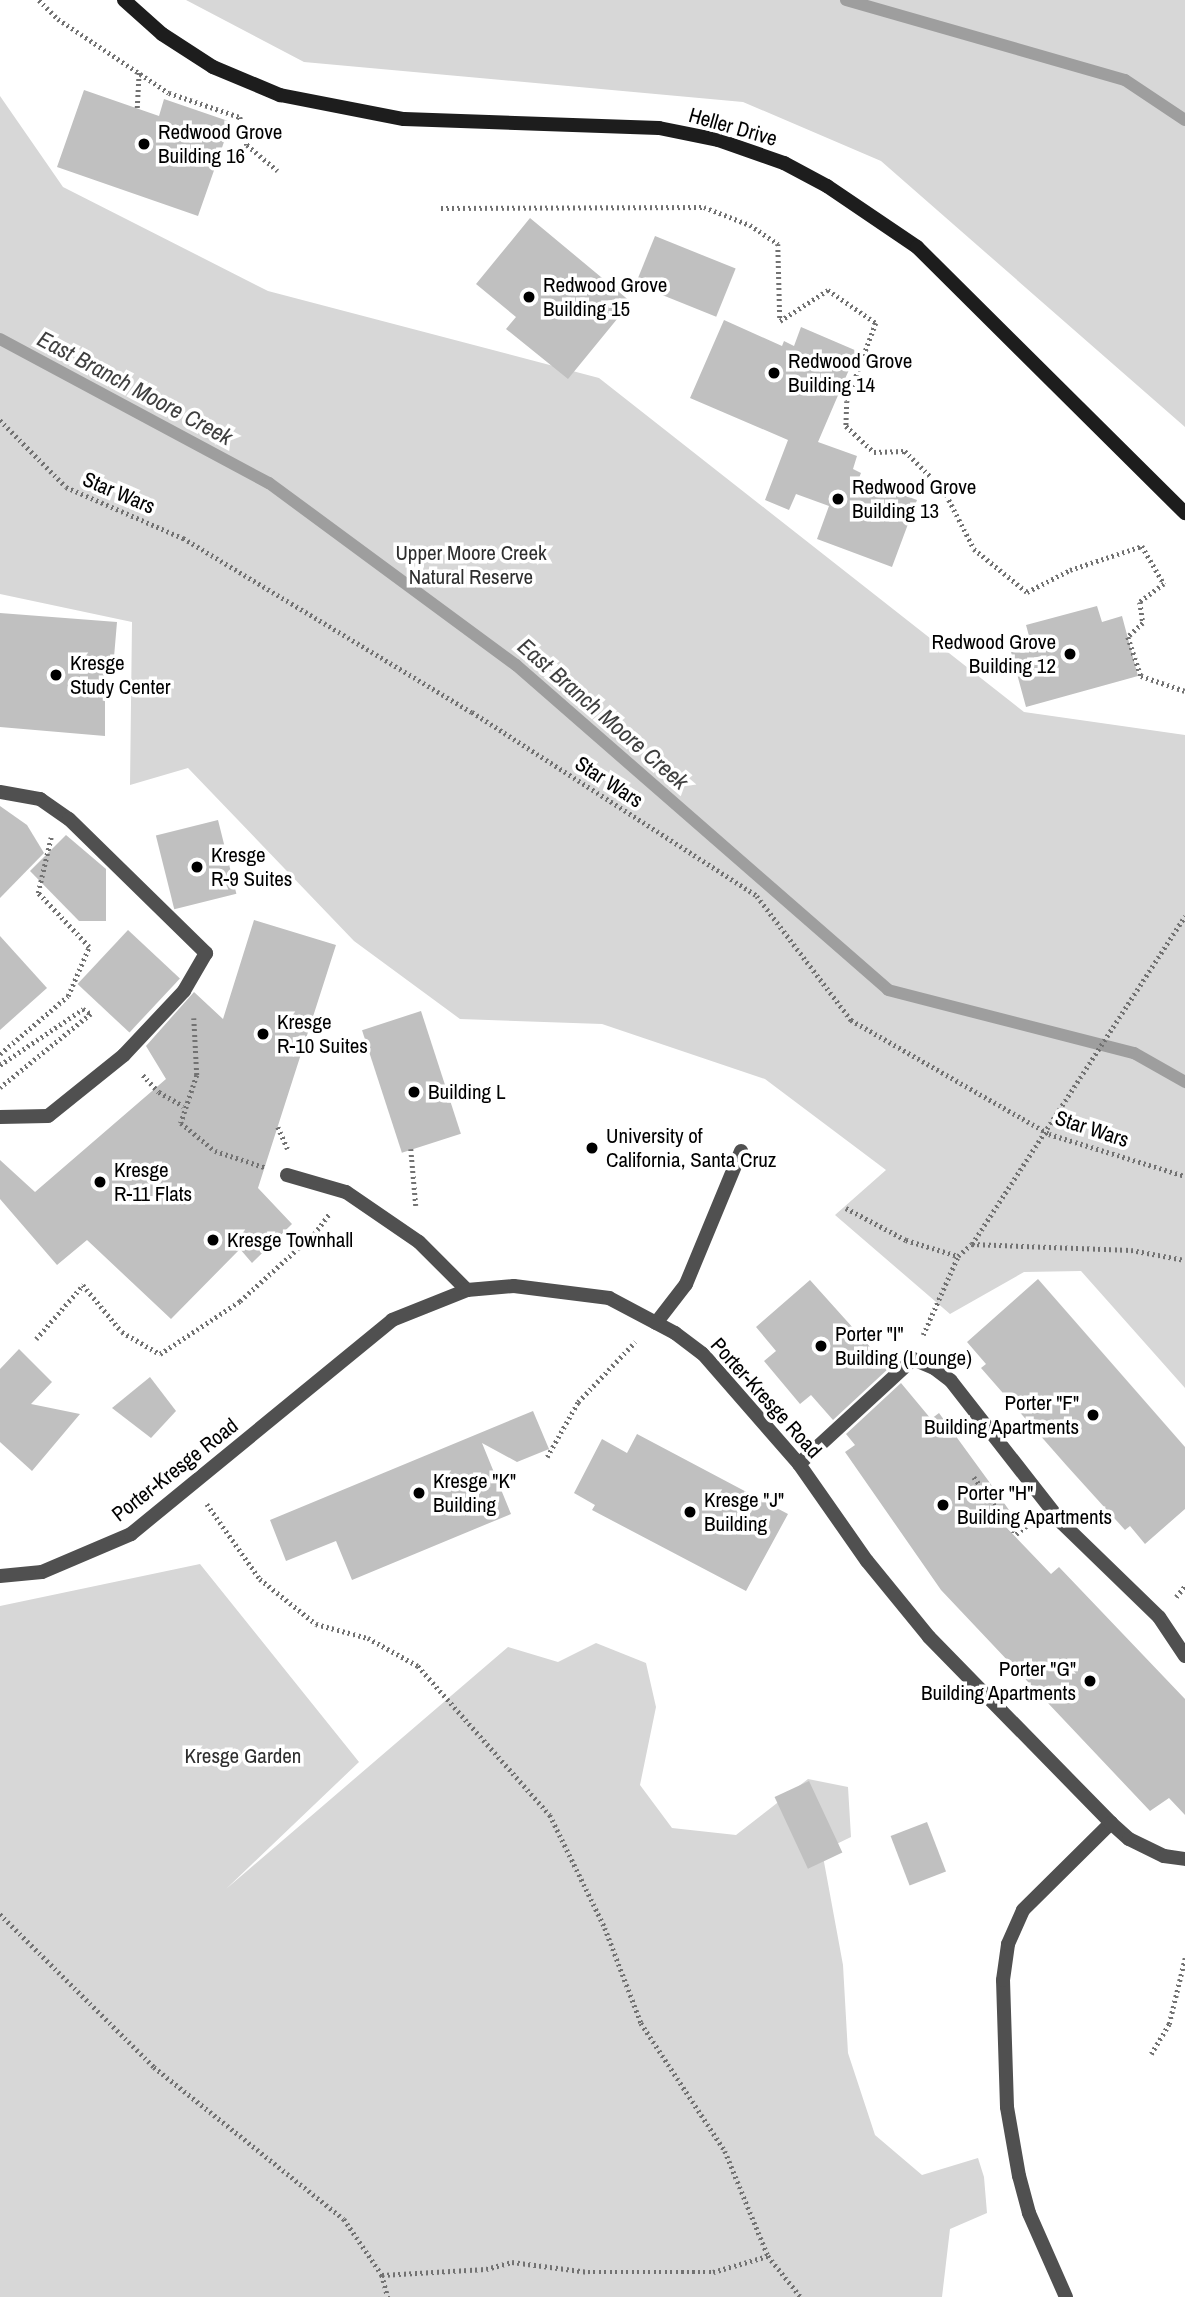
<!DOCTYPE html>
<html>
<head>
<meta charset="utf-8">
<style>
  body { margin:0 }
  #map { position:relative; width:1185px; height:2297px; overflow:hidden; background:#fff; font-family:"Archivo Narrow",sans-serif }
  div>[style] { position:absolute }
  [style*='--x'] { left:calc(var(--x)*1px); top:calc(var(--y)*1px); width:calc(var(--w)*1px); rotate:calc(var(--a)*1deg) }
  .green>* { inset:0; background:#d7d7d7 }
  .stream>* { height:12px; margin:-6px; padding:0 6px; transform-origin:6px; border-radius:6px; background:#9e9e9e }
  .building>* { inset:0; background:#c0c0c0; transform-origin:0 0 }
  .path>* { height:4.5px; margin-top:-2.25px; transform-origin:0; background:repeating-linear-gradient(90deg,#727272 0 2px,transparent 0 5.5px) }
  .service>* { height:14px; margin:-7px; padding:0 7px; transform-origin:7px; border-radius:7px; background:#505050 }
  .pedestrian>* { height:14px; margin:-7px; padding:0 7px; transform-origin:7px; border-radius:7px; background:#505050 }
  .minor>* { height:14px; margin:-7px; padding:0 7px; transform-origin:7px; border-radius:7px; background:#505050 }
  .secondary>* { height:14px; margin:-7px; padding:0 7px; transform-origin:7px; border-radius:7px; background:#1d1d1d }
  .dots>* { width:19px; height:19px; translate:-50% -50%; box-sizing:border-box; border:4px solid #fff; border-radius:50% }
  span { translate:-50% -50%; white-space:nowrap; text-align:center; line-height:1.15; -webkit-text-stroke:7px #fff; paint-order:stroke }
  .street-label { font-size:21px; color:#000 }
  .poi-label { font-size:21px; color:#000 }
  .left { translate:0 -50%; text-align:left }
  .right { translate:-100% -50%; text-align:right }
  .park-label { font-size:21px; color:#2e2e2e }
  .water-label { font-size:23px; color:#3f3f3f; font-style:italic }
</style>
</head>
<body>
<div id="map">
  <div class="green">
    <i style="clip-path:polygon(186px 0,1185px 0,1185px 427px,881px 161px,743px 102px,304px 62px)"></i>
    <i style="clip-path:polygon(0 96px,63px 187px,268px 291px,599px 378px,1024px 712px,1185px 735px,1185px 1388px,1081px 1271px,1024px 1272px,950px 1314px,835px 1215px,886px 1170px,765px 1079px,602px 1024px,460px 1019px,354px 941px,188px 768px,130px 785px,132px 622px,0 594px)"></i>
    <i style="clip-path:polygon(200px 1564px,359px 1762px,226px 1889px,508px 1647px,558px 1662px,596px 1643px,646px 1663px,656px 1707px,640px 1785px,672px 1828px,736px 1835px,808px 1779px,848px 1787px,851px 1837px,822px 1851px,843px 1965px,848px 2053px,875px 2135px,922px 2175px,978px 2158px,984px 2177px,987px 2213px,950px 2229px,942px 2297px,0 2297px,0 1606px)"></i>
  </div>
  <div class="stream">
    <i style="--x:846;--y:0;--w:290;--a:16"></i>
    <i style="--x:1125;--y:80;--w:72;--a:33.7"></i>
    <i style="--x:0;--y:339;--w:305;--a:28.2"></i>
    <i style="--x:269;--y:483;--w:307;--a:36.4"></i>
    <i style="--x:516;--y:665;--w:494;--a:41.1"></i>
    <i style="--x:888;--y:990;--w:254;--a:14.4"></i>
    <i style="--x:1134;--y:1053;--w:59;--a:29.6"></i>
  </div>
  <div class="building">
    <i style="clip-path:polygon(84px 90px,159px 116px,164px 99px,231px 122px,198px 216px,57px 167px)"></i>
    <i style="clip-path:polygon(530px 218px,631px 302px,568px 379px,506px 329px,516px 317px,476px 284px)"></i>
    <i style="left:655px;top:236px;width:87px;height:52px;rotate:22deg"></i>
    <i style="clip-path:polygon(724px 320px,782px 346px,784px 341px,794px 346px,801px 327px,857px 351px,818px 442px,857px 456px,853px 469px,861px 473px,859px 478px,917px 500px,892px 567px,817px 539px,829px 506px,796px 494px,789px 510px,765px 500px,788px 440px,690px 398px)"></i>
    <i style="clip-path:polygon(1097px 606px,1102px 622px,1122px 616px,1138px 676px,1026px 707px,1011px 652px,1032px 647px,1026px 625px)"></i>
    <i style="clip-path:polygon(0 613px,117px 622px,113px 669px,105px 670px,105px 736px,0 727px)"></i>
    <i style="clip-path:polygon(0 806px,27px 825px,44px 853px,0 898px)"></i>
    <i style="left:218px;top:820px;width:76px;height:64px;rotate:76deg"></i>
    <i style="clip-path:polygon(66px 835px,106px 869px,106px 921px,79px 921px,30px 871px)"></i>
    <i style="clip-path:polygon(254px 920px,336px 945px,258px 1188px,292px 1224px,252px 1263px,240px 1249px,171px 1319px,87px 1240px,57px 1265px,0 1199px,0 1160px,35px 1192px,166px 1079px,146px 1046px,194px 992px,223px 1019px)"></i>
    <i style="left:128px;top:930px;width:71px;height:74px;rotate:43deg"></i>
    <i style="clip-path:polygon(0 936px,47px 988px,0 1030px)"></i>
    <i style="left:421px;top:1011px;width:129px;height:62px;rotate:72deg"></i>
    <i style="clip-path:polygon(1038px 1279px,1185px 1447px,1185px 1509px,1145px 1544px,1130px 1526px,1125px 1530px,1067px 1466px,981px 1368px,986px 1364px,967px 1342px)"></i>
    <i style="clip-path:polygon(810px 1280px,889px 1368px,833px 1420px,811px 1395px,800px 1404px,764px 1361px,776px 1351px,756px 1327px)"></i>
    <i style="clip-path:polygon(19px 1349px,52px 1382px,31px 1404px,80px 1414px,32px 1471px,0 1442px,0 1369px)"></i>
    <i style="clip-path:polygon(150px 1377px,176px 1411px,151px 1438px,112px 1408px)"></i>
    <i style="clip-path:polygon(901px 1383px,931px 1419px,939px 1413px,990px 1483px,1016px 1520px,1006px 1527px,1051px 1574px,1059px 1567px,1185px 1699px,1185px 1815px,1169px 1798px,1150px 1811px,941px 1590px,845px 1452px,855px 1445px,846px 1434px)"></i>
    <i style="clip-path:polygon(533px 1411px,549px 1449px,517px 1462px,482px 1443px,511px 1514px,352px 1580px,336px 1541px,286px 1561px,270px 1520px)"></i>
    <i style="clip-path:polygon(637px 1434px,788px 1514px,746px 1591px,592px 1510px,595px 1505px,574px 1493px,602px 1439px,627px 1453px)"></i>
    <i style="left:809px;top:1781px;width:79px;height:38px;rotate:65deg"></i>
    <i style="left:927px;top:1822px;width:53px;height:39px;rotate:69deg"></i>
  </div>
  <div class="path">
    <i style="--x:39;--y:0;--w:27;--a:45"></i>
    <i style="--x:58;--y:19;--w:133;--a:33.7"></i>
    <i style="--x:169;--y:93;--w:75;--a:18.7"></i>
    <i style="--x:240;--y:117;--w:29;--a:76"></i>
    <i style="--x:247;--y:145;--w:40;--a:40"></i>
    <i style="--x:137;--y:108;--w:37;--a:-87"></i>
    <i style="--x:441;--y:208;--w:263;--a:-0.2"></i>
    <i style="--x:704;--y:207;--w:49;--a:21.4"></i>
    <i style="--x:750;--y:225;--w:34;--a:34"></i>
    <i style="--x:778;--y:244;--w:75;--a:88.5"></i>
    <i style="--x:780;--y:321;--w:57;--a:-32.9"></i>
    <i style="--x:828;--y:290;--w:58;--a:34.5"></i>
    <i style="--x:876;--y:323;--w:83;--a:110.4"></i>
    <i style="--x:847;--y:401;--w:25;--a:92"></i>
    <i style="--x:846;--y:426;--w:38;--a:43"></i>
    <i style="--x:874;--y:452;--w:31;--a:-2"></i>
    <i style="--x:905;--y:451;--w:55;--a:45"></i>
    <i style="--x:944;--y:490;--w:66;--a:63"></i>
    <i style="--x:974;--y:549;--w:68;--a:39.1"></i>
    <i style="--x:1027;--y:592;--w:48;--a:-27.1"></i>
    <i style="--x:1070;--y:570;--w:76;--a:-18.4"></i>
    <i style="--x:1142;--y:546;--w:44;--a:59.9"></i>
    <i style="--x:1164;--y:584;--w:30;--a:143"></i>
    <i style="--x:1140;--y:602;--w:21;--a:82"></i>
    <i style="--x:1143;--y:623;--w:21;--a:137"></i>
    <i style="--x:1128;--y:637;--w:41;--a:71.6"></i>
    <i style="--x:1141;--y:676;--w:46;--a:18.8"></i>
    <i style="--x:0;--y:420;--w:94;--a:45.4"></i>
    <i style="--x:66;--y:487;--w:128;--a:23.6"></i>
    <i style="--x:183;--y:538;--w:337;--a:31.1"></i>
    <i style="--x:472;--y:712;--w:339;--a:32.8"></i>
    <i style="--x:757;--y:896;--w:156;--a:52.8"></i>
    <i style="--x:851;--y:1020;--w:228;--a:29.9"></i>
    <i style="--x:1049;--y:1134;--w:142;--a:17.2"></i>
    <i style="--x:194;--y:1018;--w:57;--a:87"></i>
    <i style="--x:197;--y:1075;--w:51;--a:108.4"></i>
    <i style="--x:181;--y:1123;--w:44;--a:39.5"></i>
    <i style="--x:215;--y:1151;--w:52;--a:18.1"></i>
    <i style="--x:0;--y:1054;--w:89;--a:-40.5"></i>
    <i style="--x:68;--y:996;--w:53;--a:-66.8"></i>
    <i style="--x:89;--y:947;--w:74;--a:-133.4"></i>
    <i style="--x:38;--y:893;--w:57;--a:-76.9"></i>
    <i style="--x:0;--y:1065;--w:100;--a:-34"></i>
    <i style="--x:83;--y:1009;--w:9;--a:32"></i>
    <i style="--x:91;--y:1014;--w:117;--a:140.9"></i>
    <i style="--x:143;--y:1075;--w:23;--a:47"></i>
    <i style="--x:159;--y:1092;--w:28;--a:30"></i>
    <i style="--x:278;--y:1127;--w:24;--a:66"></i>
    <i style="--x:411;--y:1149;--w:57;--a:85"></i>
    <i style="--x:846;--y:1208;--w:68;--a:28.1"></i>
    <i style="--x:906;--y:1240;--w:54;--a:17.1"></i>
    <i style="--x:972;--y:1244;--w:159;--a:2.2"></i>
    <i style="--x:1131;--y:1250;--w:55;--a:10.5"></i>
    <i style="--x:923;--y:1335;--w:86;--a:-66.1"></i>
    <i style="--x:958;--y:1256;--w:18;--a:-41"></i>
    <i style="--x:972;--y:1244;--w:391;--a:-57"></i>
    <i style="--x:36;--y:1339;--w:72;--a:-49"></i>
    <i style="--x:83;--y:1285;--w:61;--a:50.3"></i>
    <i style="--x:122;--y:1332;--w:44;--a:30.1"></i>
    <i style="--x:160;--y:1354;--w:96;--a:-33.5"></i>
    <i style="--x:240;--y:1301;--w:100;--a:-42.2"></i>
    <i style="--x:314;--y:1234;--w:26;--a:-53"></i>
    <i style="--x:547;--y:1457;--w:63;--a:-60.6"></i>
    <i style="--x:578;--y:1402;--w:83;--a:-46.5"></i>
    <i style="--x:974;--y:1477;--w:71;--a:53.6"></i>
    <i style="--x:1016;--y:1534;--w:16;--a:-38"></i>
    <i style="--x:207;--y:1504;--w:92;--a:54.8"></i>
    <i style="--x:260;--y:1579;--w:72;--a:38.8"></i>
    <i style="--x:316;--y:1624;--w:54;--a:15.1"></i>
    <i style="--x:368;--y:1638;--w:57;--a:29.2"></i>
    <i style="--x:418;--y:1666;--w:199;--a:48.5"></i>
    <i style="--x:550;--y:1815;--w:126;--a:64"></i>
    <i style="--x:605;--y:1928;--w:102;--a:69.2"></i>
    <i style="--x:641;--y:2023;--w:153;--a:56.7"></i>
    <i style="--x:725;--y:2151;--w:113;--a:67.7"></i>
    <i style="--x:768;--y:2256;--w:53;--a:51.2"></i>
    <i style="--x:1176;--y:1597;--w:14;--a:-51"></i>
    <i style="--x:0;--y:1914;--w:217;--a:44.8"></i>
    <i style="--x:154;--y:2067;--w:243;--a:38.7"></i>
    <i style="--x:344;--y:2219;--w:68;--a:55.8"></i>
    <i style="--x:382;--y:2275;--w:23;--a:75"></i>
    <i style="--x:1151;--y:2054;--w:35;--a:-59"></i>
    <i style="--x:1169;--y:2024;--w:68;--a:-76.4"></i>
    <i style="--x:382;--y:2275;--w:104;--a:-3.3"></i>
    <i style="--x:486;--y:2269;--w:27;--a:-15"></i>
    <i style="--x:512;--y:2262;--w:77;--a:7.5"></i>
    <i style="--x:588;--y:2272;--w:125;--a:0"></i>
    <i style="--x:713;--y:2272;--w:57;--a:-16.2"></i>
  </div>
  <div class="service">
    <i style="--x:287;--y:1175;--w:61;--a:16.1"></i>
    <i style="--x:346;--y:1192;--w:88;--a:34.4"></i>
    <i style="--x:419;--y:1242;--w:68;--a:45"></i>
    <i style="--x:656;--y:1323;--w:49;--a:-52.4"></i>
    <i style="--x:686;--y:1284;--w:144;--a:-67.5"></i>
    <i style="--x:1066;--y:2297;--w:92;--a:-113.8"></i>
    <i style="--x:1029;--y:2213;--w:38;--a:-105"></i>
    <i style="--x:1019;--y:2176;--w:70;--a:-99.9"></i>
    <i style="--x:1007;--y:2107;--w:127;--a:-91.8"></i>
    <i style="--x:1003;--y:1980;--w:36;--a:-82"></i>
    <i style="--x:1008;--y:1944;--w:37;--a:-66"></i>
    <i style="--x:1023;--y:1910;--w:124;--a:-44.7"></i>
  </div>
  <div class="pedestrian">
    <i style="--x:0;--y:792;--w:41;--a:9.9"></i>
    <i style="--x:40;--y:799;--w:35;--a:35"></i>
    <i style="--x:69;--y:819;--w:192;--a:44.4"></i>
    <i style="--x:206;--y:953;--w:44;--a:120.1"></i>
    <i style="--x:184;--y:991;--w:88;--a:133.2"></i>
    <i style="--x:124;--y:1055;--w:97;--a:141.2"></i>
    <i style="--x:48;--y:1116;--w:48;--a:178.8"></i>
    <i style="--x:799;--y:1464;--w:155;--a:-42.6"></i>
    <i style="--x:913;--y:1359;--w:23;--a:23"></i>
    <i style="--x:934;--y:1368;--w:21;--a:37"></i>
    <i style="--x:951;--y:1381;--w:180;--a:52"></i>
    <i style="--x:1062;--y:1523;--w:135;--a:44.1"></i>
    <i style="--x:1159;--y:1617;--w:47;--a:56.3"></i>
  </div>
  <div class="minor">
    <i style="--x:0;--y:1576;--w:42;--a:-5.4"></i>
    <i style="--x:42;--y:1572;--w:97;--a:-23.1"></i>
    <i style="--x:131;--y:1534;--w:338;--a:-39.3"></i>
    <i style="--x:392;--y:1320;--w:81;--a:-21.8"></i>
    <i style="--x:467;--y:1290;--w:47;--a:-4.9"></i>
    <i style="--x:514;--y:1286;--w:96;--a:7.2"></i>
    <i style="--x:609;--y:1298;--w:75;--a:27.9"></i>
    <i style="--x:675;--y:1333;--w:35;--a:37"></i>
    <i style="--x:703;--y:1354;--w:146;--a:48.9"></i>
    <i style="--x:799;--y:1464;--w:118;--a:55"></i>
    <i style="--x:867;--y:1561;--w:98;--a:50.8"></i>
    <i style="--x:929;--y:1637;--w:260;--a:45.6"></i>
    <i style="--x:1111;--y:1823;--w:24;--a:42"></i>
    <i style="--x:1129;--y:1839;--w:39;--a:26"></i>
    <i style="--x:1164;--y:1856;--w:21;--a:8"></i>
  </div>
  <div class="secondary">
    <i style="--x:124;--y:0;--w:51;--a:41.8"></i>
    <i style="--x:162;--y:34;--w:61;--a:32.9"></i>
    <i style="--x:213;--y:67;--w:73;--a:22.7"></i>
    <i style="--x:280;--y:95;--w:126;--a:11"></i>
    <i style="--x:404;--y:119;--w:255;--a:2"></i>
    <i style="--x:659;--y:128;--w:60;--a:11.5"></i>
    <i style="--x:718;--y:140;--w:70;--a:19.2"></i>
    <i style="--x:784;--y:163;--w:49;--a:28.1"></i>
    <i style="--x:827;--y:186;--w:109;--a:34.1"></i>
    <i style="--x:917;--y:247;--w:378;--a:44.8"></i>
  </div>
  <div class="dots">
    <i style="left:144px;top:144px;background:#000"></i>
    <i style="left:529px;top:297px;background:#000"></i>
    <i style="left:774px;top:373px;background:#000"></i>
    <i style="left:838px;top:499px;background:#000"></i>
    <i style="left:1070px;top:654px;background:#000"></i>
    <i style="left:56px;top:675px;background:#000"></i>
    <i style="left:197px;top:867px;background:#000"></i>
    <i style="left:263px;top:1034px;background:#000"></i>
    <i style="left:414px;top:1092px;background:#000"></i>
    <i style="left:592px;top:1148px;background:#000"></i>
    <i style="left:100px;top:1182px;background:#000"></i>
    <i style="left:213px;top:1240px;background:#000"></i>
    <i style="left:821px;top:1346px;background:#000"></i>
    <i style="left:1093px;top:1415px;background:#000"></i>
    <i style="left:419px;top:1493px;background:#000"></i>
    <i style="left:943px;top:1505px;background:#000"></i>
    <i style="left:690px;top:1512px;background:#000"></i>
    <i style="left:1090px;top:1681px;background:#000"></i>
  </div>
  <div class="street-label">
    <span style="left:733px;top:127px;rotate:16deg">Heller Drive</span>
    <span style="left:119px;top:493px;rotate:23deg">Star Wars</span>
    <span style="left:609px;top:782px;rotate:33deg">Star Wars</span>
    <span style="left:1092px;top:1129px;rotate:18deg">Star Wars</span>
    <span style="left:766px;top:1398px;rotate:48deg">Porter-Kresge Road</span>
    <span style="left:175px;top:1470px;rotate:-38deg">Porter-Kresge Road</span>
  </div>
  <div class="poi-label">
    <span class="left" style="left:158px;top:144px">Redwood Grove<br>Building 16</span>
    <span class="left" style="left:543px;top:297px">Redwood Grove<br>Building 15</span>
    <span class="left" style="left:788px;top:373px">Redwood Grove<br>Building 14</span>
    <span class="left" style="left:852px;top:499px">Redwood Grove<br>Building 13</span>
    <span class="right" style="left:1056px;top:654px">Redwood Grove<br>Building 12</span>
    <span class="left" style="left:70px;top:675px">Kresge<br>Study Center</span>
    <span class="left" style="left:211px;top:867px">Kresge<br>R-9 Suites</span>
    <span class="left" style="left:277px;top:1034px">Kresge<br>R-10 Suites</span>
    <span class="left" style="left:428px;top:1092px">Building L</span>
    <span class="left" style="left:606px;top:1148px">University of<br>California, Santa Cruz</span>
    <span class="left" style="left:114px;top:1182px">Kresge<br>R-11 Flats</span>
    <span class="left" style="left:227px;top:1240px">Kresge Townhall</span>
    <span class="left" style="left:835px;top:1346px">Porter "I"<br>Building (Lounge)</span>
    <span class="right" style="left:1079px;top:1415px">Porter "F"<br>Building Apartments</span>
    <span class="left" style="left:433px;top:1493px">Kresge "K"<br>Building</span>
    <span class="left" style="left:957px;top:1505px">Porter "H"<br>Building Apartments</span>
    <span class="left" style="left:704px;top:1512px">Kresge "J"<br>Building</span>
    <span class="right" style="left:1076px;top:1681px">Porter "G"<br>Building Apartments</span>
  </div>
  <div class="park-label">
    <span style="left:471px;top:565px">Upper Moore Creek<br>Natural Reserve</span>
    <span style="left:243px;top:1756px">Kresge Garden</span>
  </div>
  <div class="water-label">
    <span style="left:135px;top:388px;rotate:28deg">East Branch Moore Creek</span>
    <span style="left:603px;top:714px;rotate:41deg">East Branch Moore Creek</span>
  </div>
</div>
</body>
</html>
